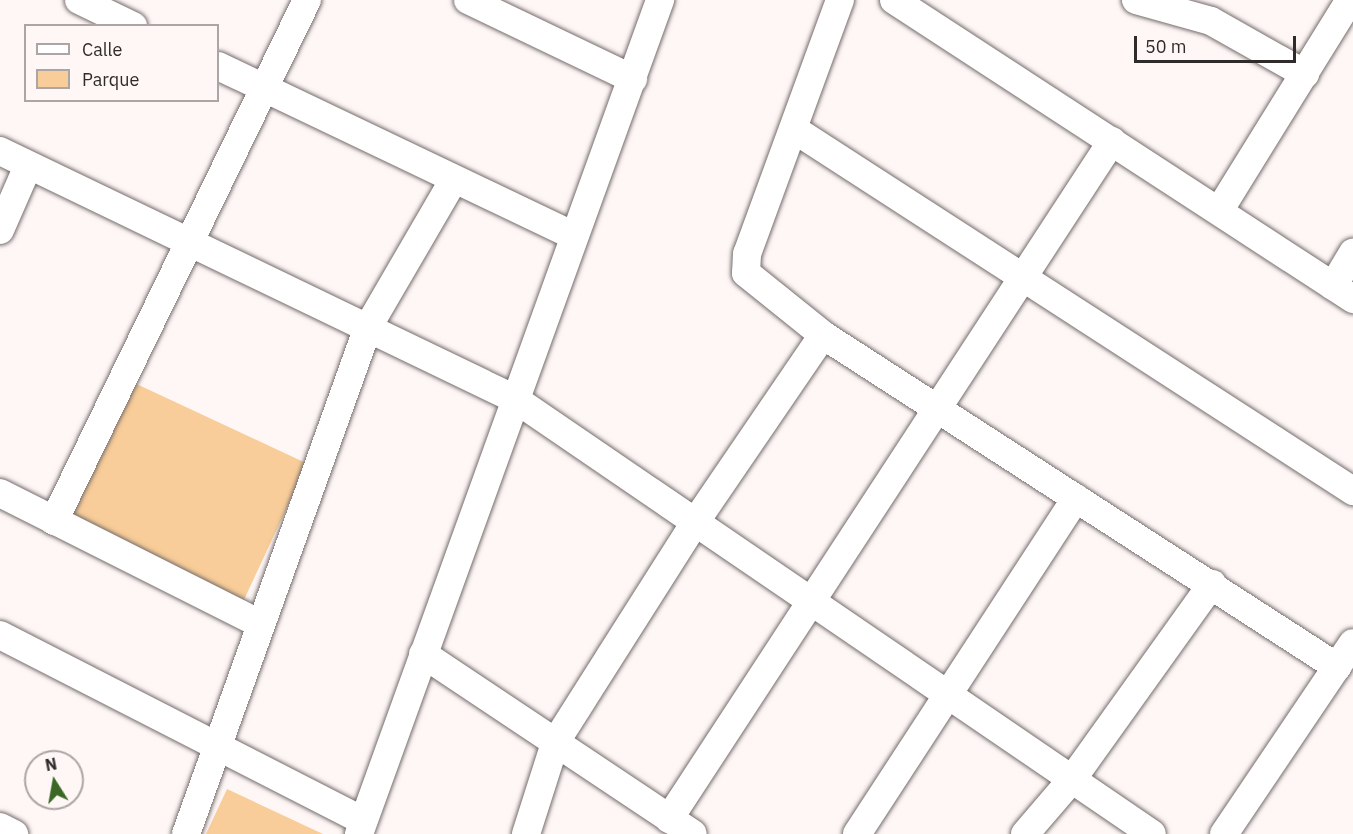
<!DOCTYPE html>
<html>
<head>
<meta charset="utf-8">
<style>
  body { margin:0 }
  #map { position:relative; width:1353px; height:834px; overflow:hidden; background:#fef7f6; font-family:"IBM Plex Sans",sans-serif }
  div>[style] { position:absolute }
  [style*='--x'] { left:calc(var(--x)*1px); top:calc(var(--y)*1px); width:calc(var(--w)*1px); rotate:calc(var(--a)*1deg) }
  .green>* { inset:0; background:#f8cd99; transform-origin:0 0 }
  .roads { filter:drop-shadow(0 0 2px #756c6b) drop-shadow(0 0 2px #756c6b) }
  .minor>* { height:28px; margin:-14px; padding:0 14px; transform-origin:14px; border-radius:14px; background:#fff }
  span { translate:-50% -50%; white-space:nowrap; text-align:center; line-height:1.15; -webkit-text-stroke:6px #fef7f6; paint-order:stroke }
  .legend { position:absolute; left:24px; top:24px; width:195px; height:78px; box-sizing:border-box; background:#fef7f6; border:2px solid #aba5a5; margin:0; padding:8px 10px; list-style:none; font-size:18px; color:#2f2b2b }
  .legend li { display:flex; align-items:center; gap:12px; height:30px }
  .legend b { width:30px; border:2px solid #aba5a5 }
  .north { position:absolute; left:24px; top:750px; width:60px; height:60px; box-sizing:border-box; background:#fef7f6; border:2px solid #aba5a5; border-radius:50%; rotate:349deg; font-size:16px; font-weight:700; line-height:24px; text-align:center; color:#2f2b2b }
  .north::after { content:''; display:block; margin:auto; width:21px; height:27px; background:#3c6825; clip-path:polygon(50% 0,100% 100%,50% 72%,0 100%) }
  .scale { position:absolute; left:1134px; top:36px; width:162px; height:27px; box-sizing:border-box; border:3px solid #2f2b2b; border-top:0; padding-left:8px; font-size:18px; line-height:21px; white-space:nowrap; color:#2f2b2b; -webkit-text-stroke:4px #fef7f6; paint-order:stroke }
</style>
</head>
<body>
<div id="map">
  <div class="green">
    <i style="left:128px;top:380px;width:198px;height:151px;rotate:25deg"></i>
    <i style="clip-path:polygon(227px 789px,323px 834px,206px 834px)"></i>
  </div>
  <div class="roads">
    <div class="minor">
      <i style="--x:79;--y:0;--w:60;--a:25.7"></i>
      <i style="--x:468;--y:0;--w:183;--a:25.6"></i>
      <i style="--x:840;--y:0;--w:270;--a:110.1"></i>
      <i style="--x:747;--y:254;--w:19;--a:93"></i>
      <i style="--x:746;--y:273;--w:99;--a:38.8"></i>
      <i style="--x:823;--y:335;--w:612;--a:32.86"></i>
      <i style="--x:894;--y:0;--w:548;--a:33.08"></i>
      <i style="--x:1136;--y:0;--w:78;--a:15.6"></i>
      <i style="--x:1211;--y:21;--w:108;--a:29.4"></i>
      <i style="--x:218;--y:66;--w:395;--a:25.5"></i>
      <i style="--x:795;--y:130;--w:665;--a:32.9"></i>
      <i style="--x:0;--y:151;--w:572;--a:25.71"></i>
      <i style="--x:515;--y:399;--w:771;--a:34.33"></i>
      <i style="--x:1219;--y:211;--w:248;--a:-58.2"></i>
      <i style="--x:0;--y:230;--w:70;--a:-66.4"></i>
      <i style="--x:1333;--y:286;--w:39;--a:-59"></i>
      <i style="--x:0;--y:493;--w:292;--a:26.7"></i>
      <i style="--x:54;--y:521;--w:579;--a:-64.1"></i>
      <i style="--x:0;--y:635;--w:408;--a:27.1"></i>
      <i style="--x:423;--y:654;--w:324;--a:33.7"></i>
      <i style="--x:669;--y:819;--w:810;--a:-56.84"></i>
      <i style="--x:0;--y:827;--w:16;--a:27"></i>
      <i style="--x:186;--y:834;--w:539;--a:-70.25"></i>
      <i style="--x:368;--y:327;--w:171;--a:-59.8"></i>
      <i style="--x:359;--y:834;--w:887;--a:-70.15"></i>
      <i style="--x:526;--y:834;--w:96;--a:-72.3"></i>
      <i style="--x:555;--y:743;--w:263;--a:-57.6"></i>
      <i style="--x:696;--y:521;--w:225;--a:-55.7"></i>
      <i style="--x:857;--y:834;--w:401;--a:-56.9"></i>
      <i style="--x:1025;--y:834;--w:74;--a:-49.4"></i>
      <i style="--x:1073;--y:778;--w:239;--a:-54.4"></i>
      <i style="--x:1224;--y:834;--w:230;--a:-56"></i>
    </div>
  </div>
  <ul class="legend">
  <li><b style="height:8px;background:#fff"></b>Calle</li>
  <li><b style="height:16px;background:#f8cd99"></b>Parque</li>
  </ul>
  <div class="north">N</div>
  <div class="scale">50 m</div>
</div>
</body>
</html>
